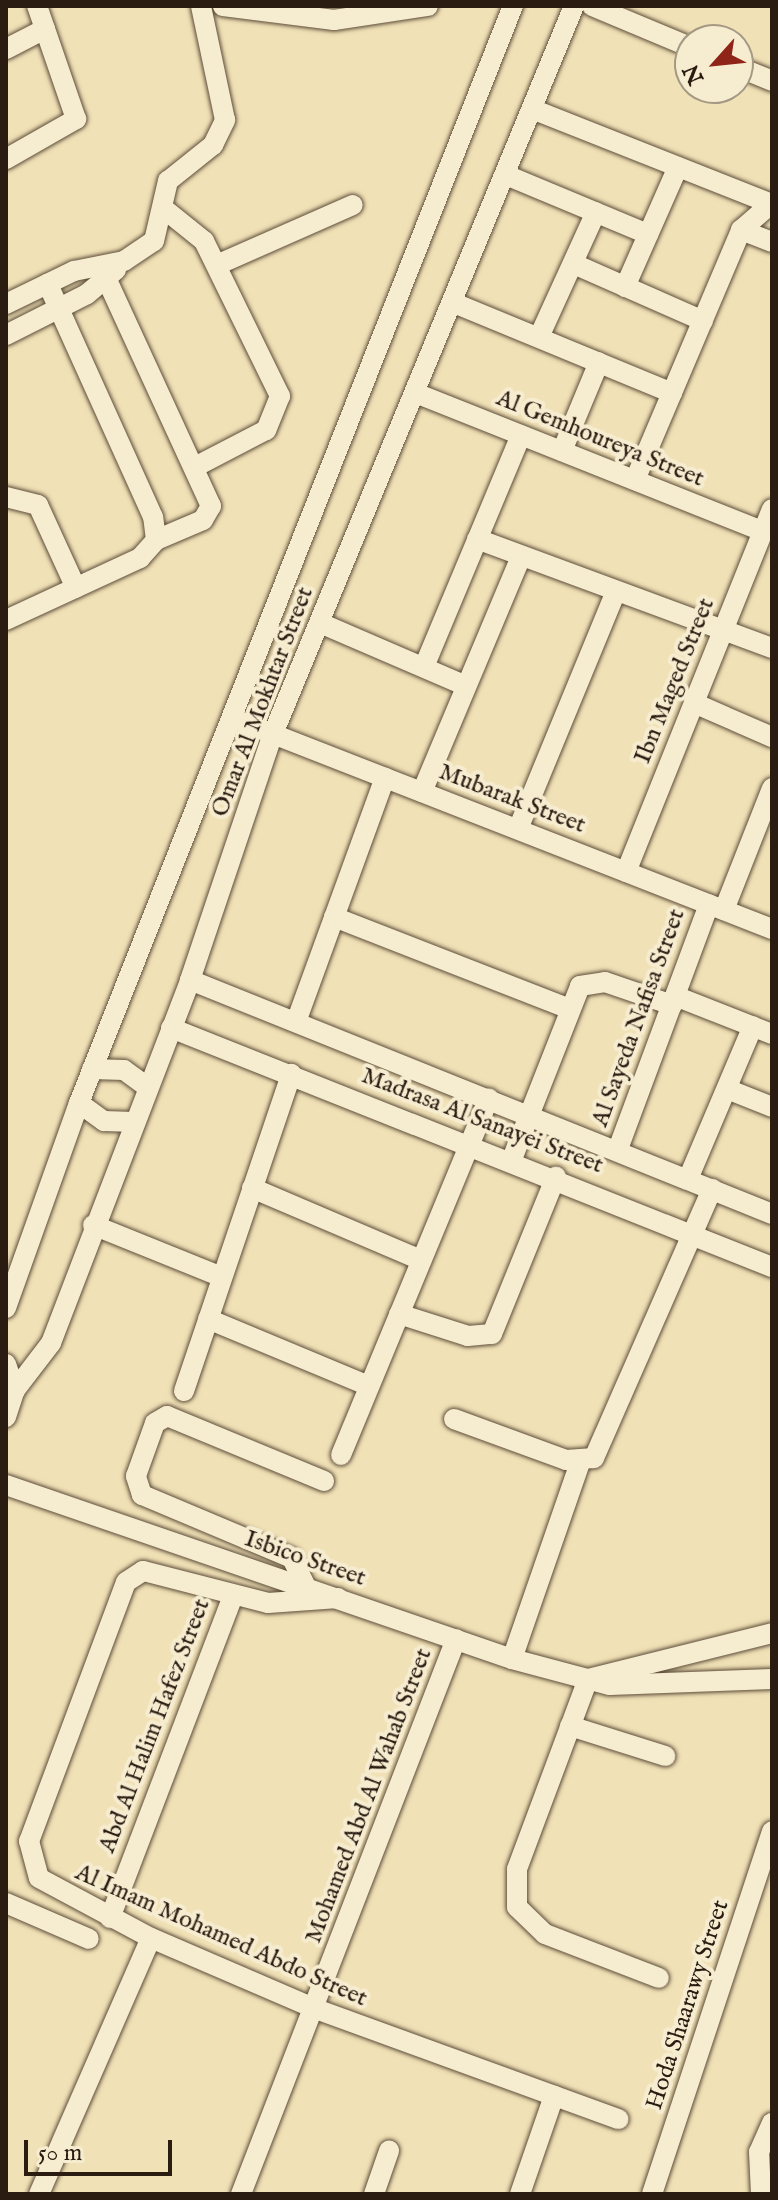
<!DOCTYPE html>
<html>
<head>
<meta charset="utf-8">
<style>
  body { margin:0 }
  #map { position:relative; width:778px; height:2200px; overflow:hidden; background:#f1e1b6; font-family:"IM FELL English",serif }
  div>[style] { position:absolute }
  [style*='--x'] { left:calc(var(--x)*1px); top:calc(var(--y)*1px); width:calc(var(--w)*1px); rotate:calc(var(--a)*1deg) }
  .roads { filter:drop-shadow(0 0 2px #5c4d3a) drop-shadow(0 0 2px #5c4d3a) }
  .minor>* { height:20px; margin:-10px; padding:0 10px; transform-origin:10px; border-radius:10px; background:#f6ecd0 }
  span { translate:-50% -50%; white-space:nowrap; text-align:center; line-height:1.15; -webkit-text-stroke:8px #f6ecd0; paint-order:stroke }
  .street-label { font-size:24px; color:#2a1c11 }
  .frame { position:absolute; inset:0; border:8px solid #2a1c11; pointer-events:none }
  .north { position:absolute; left:674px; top:24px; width:80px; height:80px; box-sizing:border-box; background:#f6ecd0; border:2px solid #a49984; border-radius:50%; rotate:243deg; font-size:22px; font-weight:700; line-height:32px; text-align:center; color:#2a1c11 }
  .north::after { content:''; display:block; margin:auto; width:28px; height:36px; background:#8f2418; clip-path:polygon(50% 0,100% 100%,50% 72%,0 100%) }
  .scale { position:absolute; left:24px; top:2140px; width:148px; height:36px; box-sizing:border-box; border:4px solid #2a1c11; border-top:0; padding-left:10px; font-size:24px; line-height:28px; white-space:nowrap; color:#2a1c11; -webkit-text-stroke:6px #f6ecd0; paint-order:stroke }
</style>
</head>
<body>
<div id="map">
  <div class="roads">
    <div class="minor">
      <i style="--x:223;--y:6;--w:112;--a:7.2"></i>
      <i style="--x:334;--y:20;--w:95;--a:-8.5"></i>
      <i style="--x:592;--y:6;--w:106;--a:22.7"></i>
      <i style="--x:6;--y:49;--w:44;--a:-27.1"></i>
      <i style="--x:738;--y:67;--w:37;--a:22"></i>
      <i style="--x:532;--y:109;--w:258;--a:21.6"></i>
      <i style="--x:6;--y:159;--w:81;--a:-29.7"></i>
      <i style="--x:76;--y:119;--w:120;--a:-109"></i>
      <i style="--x:506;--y:175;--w:154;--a:22.6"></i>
      <i style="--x:163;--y:208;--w:53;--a:38.8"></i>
      <i style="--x:204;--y:241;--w:173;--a:63.9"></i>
      <i style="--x:280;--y:396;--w:37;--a:112"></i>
      <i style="--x:266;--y:430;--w:80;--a:152.5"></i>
      <i style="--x:741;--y:230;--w:33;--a:21"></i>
      <i style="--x:219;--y:264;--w:146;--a:-23.8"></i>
      <i style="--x:574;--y:264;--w:141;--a:23.8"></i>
      <i style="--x:107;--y:280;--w:249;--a:65.3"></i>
      <i style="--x:211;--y:506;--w:16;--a:120"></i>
      <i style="--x:203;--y:520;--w:51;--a:156.9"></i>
      <i style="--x:625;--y:287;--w:131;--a:-66.2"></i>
      <i style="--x:454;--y:303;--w:236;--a:22.4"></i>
      <i style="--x:6;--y:304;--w:76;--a:-25.9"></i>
      <i style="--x:74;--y:271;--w:51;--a:-11.3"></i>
      <i style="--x:124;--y:261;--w:36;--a:-34"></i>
      <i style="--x:154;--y:241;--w:62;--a:-76.9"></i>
      <i style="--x:168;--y:181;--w:58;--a:-38.7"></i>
      <i style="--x:213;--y:145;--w:28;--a:-64"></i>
      <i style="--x:225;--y:120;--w:116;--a:-101.9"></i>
      <i style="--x:6;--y:335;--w:91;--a:-26.8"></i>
      <i style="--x:87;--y:294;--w:38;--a:-40"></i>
      <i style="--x:539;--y:337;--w:137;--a:-65.5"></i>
      <i style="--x:418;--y:394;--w:371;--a:21.7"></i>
      <i style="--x:562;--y:451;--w:96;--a:-67.4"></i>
      <i style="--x:635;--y:480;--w:272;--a:-67"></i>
      <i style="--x:741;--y:230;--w:41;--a:-41.1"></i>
      <i style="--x:6;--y:497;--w:33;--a:14"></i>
      <i style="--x:38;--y:505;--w:91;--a:65.4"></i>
      <i style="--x:477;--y:539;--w:314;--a:20.3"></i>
      <i style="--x:6;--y:620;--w:148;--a:-24.8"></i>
      <i style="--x:140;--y:558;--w:24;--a:-48"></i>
      <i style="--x:156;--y:540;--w:23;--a:-97"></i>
      <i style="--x:153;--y:517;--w:256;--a:-114.3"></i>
      <i style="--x:320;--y:623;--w:159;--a:23.3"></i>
      <i style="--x:424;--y:667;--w:251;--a:-67.3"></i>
      <i style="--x:694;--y:703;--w:85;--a:23.6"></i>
      <i style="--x:232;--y:718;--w:580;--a:21.34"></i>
      <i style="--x:422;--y:792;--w:256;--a:-67.2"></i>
      <i style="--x:518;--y:829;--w:257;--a:-67.6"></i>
      <i style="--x:626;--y:872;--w:391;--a:-68.1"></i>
      <i style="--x:724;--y:910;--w:131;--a:-68.5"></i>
      <i style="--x:334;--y:917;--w:250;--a:21.3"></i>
      <i style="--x:190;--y:980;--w:627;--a:21.9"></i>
      <i style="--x:675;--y:996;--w:104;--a:21.4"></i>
      <i style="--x:296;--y:1022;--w:260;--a:-70"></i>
      <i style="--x:171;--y:1028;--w:647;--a:21.69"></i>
      <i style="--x:92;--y:1069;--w:32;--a:2"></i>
      <i style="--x:124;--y:1070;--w:29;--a:36"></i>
      <i style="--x:727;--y:1089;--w:48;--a:21.8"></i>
      <i style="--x:79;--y:1103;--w:31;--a:36"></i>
      <i style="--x:104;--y:1121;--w:30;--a:2"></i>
      <i style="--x:618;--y:1149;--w:261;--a:-69.6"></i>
      <i style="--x:512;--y:1159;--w:186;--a:-68.5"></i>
      <i style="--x:580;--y:986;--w:25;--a:-9"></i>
      <i style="--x:605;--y:982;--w:71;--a:18.9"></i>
      <i style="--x:688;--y:1179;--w:166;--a:-67"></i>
      <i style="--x:252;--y:1188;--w:184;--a:23.1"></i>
      <i style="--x:93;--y:1225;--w:139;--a:22"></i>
      <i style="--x:6;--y:1308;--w:218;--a:-70.4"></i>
      <i style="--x:79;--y:1103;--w:1180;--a:-68.42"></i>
      <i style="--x:399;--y:1314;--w:72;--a:17.7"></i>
      <i style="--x:468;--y:1336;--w:24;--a:-5"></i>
      <i style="--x:492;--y:1334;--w:170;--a:-67.9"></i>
      <i style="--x:208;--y:1319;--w:174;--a:22.6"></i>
      <i style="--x:6;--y:1364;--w:28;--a:71"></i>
      <i style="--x:184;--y:1391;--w:335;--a:-71.3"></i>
      <i style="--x:6;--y:1417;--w:28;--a:-72"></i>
      <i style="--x:15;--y:1390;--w:59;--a:-52.5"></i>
      <i style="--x:51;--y:1343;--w:389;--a:-69"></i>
      <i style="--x:190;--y:980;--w:260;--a:-71.4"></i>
      <i style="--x:273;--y:734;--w:788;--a:-67.54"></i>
      <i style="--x:454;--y:1419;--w:119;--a:20.1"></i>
      <i style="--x:566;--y:1460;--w:28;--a:-4"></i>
      <i style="--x:594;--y:1458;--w:294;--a:-66.3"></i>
      <i style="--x:341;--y:1455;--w:386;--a:-67.5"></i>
      <i style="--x:6;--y:1485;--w:535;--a:18.98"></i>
      <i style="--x:512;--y:1659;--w:101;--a:14.9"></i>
      <i style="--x:610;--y:1685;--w:162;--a:-2.1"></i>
      <i style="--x:306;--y:1587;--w:32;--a:-116"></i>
      <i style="--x:292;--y:1558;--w:163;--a:-157.2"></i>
      <i style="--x:142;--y:1495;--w:20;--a:-108"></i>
      <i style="--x:136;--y:1476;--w:56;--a:-70.3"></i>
      <i style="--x:155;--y:1423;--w:14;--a:-30"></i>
      <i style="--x:167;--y:1416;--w:170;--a:22.5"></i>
      <i style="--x:338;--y:1598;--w:70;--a:175.9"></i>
      <i style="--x:268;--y:1603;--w:129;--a:-165.6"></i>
      <i style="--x:143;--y:1571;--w:20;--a:147"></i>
      <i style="--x:126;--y:1582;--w:277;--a:110.5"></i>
      <i style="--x:29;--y:1841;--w:38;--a:75"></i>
      <i style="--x:39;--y:1878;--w:127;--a:28.2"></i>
      <i style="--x:151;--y:1938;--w:180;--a:23.3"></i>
      <i style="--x:316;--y:2009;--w:322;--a:20"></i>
      <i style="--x:512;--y:1659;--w:207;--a:-70.9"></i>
      <i style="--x:588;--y:1679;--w:203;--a:110.5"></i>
      <i style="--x:517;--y:1869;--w:38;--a:90"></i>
      <i style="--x:517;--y:1907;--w:39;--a:44"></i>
      <i style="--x:545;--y:1934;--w:122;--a:21.1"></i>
      <i style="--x:588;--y:1679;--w:190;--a:-14"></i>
      <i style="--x:570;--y:1726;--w:100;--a:17.5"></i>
      <i style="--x:6;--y:1903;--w:90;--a:23.4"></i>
      <i style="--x:110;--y:1918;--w:342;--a:-69.1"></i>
      <i style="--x:39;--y:2194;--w:279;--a:-66.4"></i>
      <i style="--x:241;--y:2194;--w:595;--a:-68.82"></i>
      <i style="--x:374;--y:2194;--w:46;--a:-70.8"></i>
      <i style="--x:520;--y:2194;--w:104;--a:-70.9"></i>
      <i style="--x:652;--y:2194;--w:382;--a:-71.7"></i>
      <i style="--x:761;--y:2194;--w:42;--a:-92.7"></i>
      <i style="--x:759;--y:2152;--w:32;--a:-66"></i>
    </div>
  </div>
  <div class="street-label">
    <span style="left:600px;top:439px;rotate:22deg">Al Gemhoureya Street</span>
    <span style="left:675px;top:681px;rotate:-68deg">Ibn Maged Street</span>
    <span style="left:263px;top:702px;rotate:-69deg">Omar Al Mokhtar Street</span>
    <span style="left:512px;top:799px;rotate:21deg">Mubarak Street</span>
    <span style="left:639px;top:1018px;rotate:-70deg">Al Sayeda Nafisa Street</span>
    <span style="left:482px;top:1121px;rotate:21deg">Madrasa Al Sanayei Street</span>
    <span style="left:305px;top:1559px;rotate:19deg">Isbico Street</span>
    <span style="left:155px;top:1726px;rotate:-69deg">Abd Al Halim Hafez Street</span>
    <span style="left:369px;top:1796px;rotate:-69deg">Mohamed Abd Al Wahab Street</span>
    <span style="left:221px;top:1936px;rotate:24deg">Al Imam Mohamed Abdo Street</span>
    <span style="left:688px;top:2005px;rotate:-72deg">Hoda Shaarawy Street</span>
  </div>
  <div class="frame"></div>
  <div class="north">N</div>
  <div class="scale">50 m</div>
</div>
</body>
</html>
